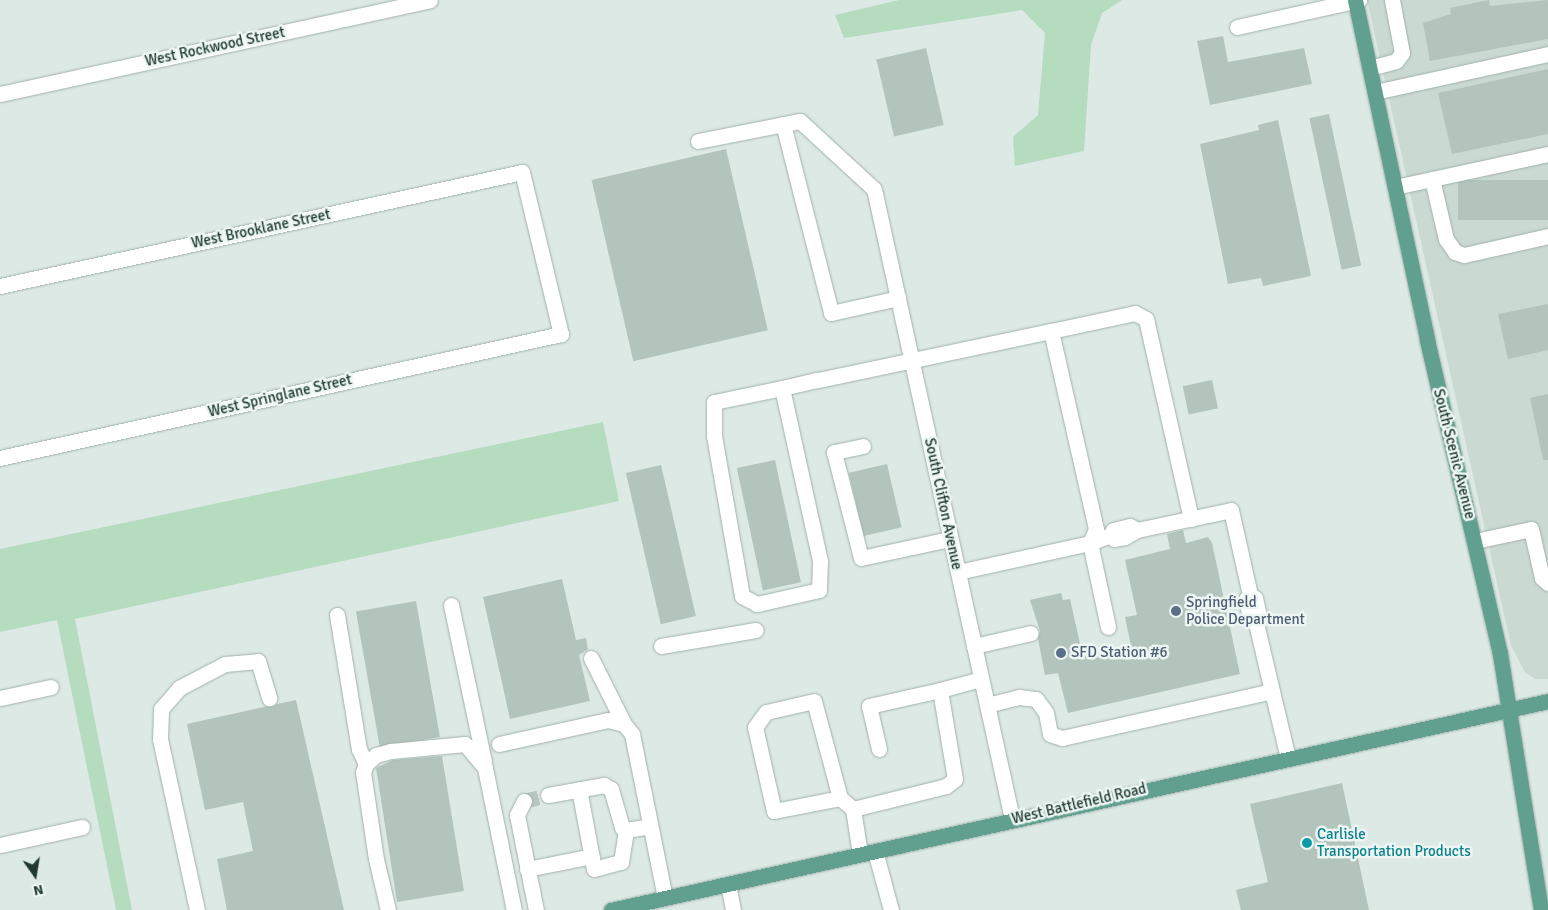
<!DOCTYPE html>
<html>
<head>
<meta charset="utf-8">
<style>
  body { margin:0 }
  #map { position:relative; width:1548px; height:910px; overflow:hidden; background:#dde9e4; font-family:Signika,sans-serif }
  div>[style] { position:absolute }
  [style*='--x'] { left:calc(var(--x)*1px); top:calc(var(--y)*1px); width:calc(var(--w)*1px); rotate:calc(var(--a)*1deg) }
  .built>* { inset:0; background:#cbd9d3 }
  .green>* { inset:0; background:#b5dcbf }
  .building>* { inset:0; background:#b3c4bd; transform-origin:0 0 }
  .minor-tunnel>* { height:15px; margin-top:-7.5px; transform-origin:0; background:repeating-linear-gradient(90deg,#b7c6c0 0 15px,transparent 0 23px) }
  .roads { filter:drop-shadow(0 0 1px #a0b1ab) drop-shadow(0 0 1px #a0b1ab) }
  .minor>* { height:15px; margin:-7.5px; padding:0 7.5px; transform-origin:7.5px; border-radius:7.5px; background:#fff }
  .major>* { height:15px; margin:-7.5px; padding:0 7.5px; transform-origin:7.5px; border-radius:7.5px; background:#61a08f }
  .dots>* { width:14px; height:14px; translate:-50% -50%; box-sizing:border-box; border:2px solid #edf6f2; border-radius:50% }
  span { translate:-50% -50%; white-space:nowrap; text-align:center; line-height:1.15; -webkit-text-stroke:5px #edf6f2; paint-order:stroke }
  .street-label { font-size:15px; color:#1f3931 }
  .service-label { font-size:15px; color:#4e5e75 }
  .left { translate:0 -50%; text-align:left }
  .culture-label { font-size:15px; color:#0d838f }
  .north { position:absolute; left:10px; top:850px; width:50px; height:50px; -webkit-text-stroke:4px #edf6f2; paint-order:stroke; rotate:167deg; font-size:14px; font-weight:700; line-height:20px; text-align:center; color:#1f3931 }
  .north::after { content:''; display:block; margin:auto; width:18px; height:22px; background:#1f3931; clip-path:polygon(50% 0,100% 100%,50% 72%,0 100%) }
</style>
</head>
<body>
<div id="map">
  <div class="built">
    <i style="clip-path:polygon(1367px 0,1548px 0,1548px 679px,1535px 679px,1525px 672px,1511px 646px)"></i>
  </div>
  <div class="green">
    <i style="clip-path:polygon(899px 0,1122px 0,1102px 13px,1091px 45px,1084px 151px,1015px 166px,1013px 137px,1038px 115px,1045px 33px,1022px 10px,844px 38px,835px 15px)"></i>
    <i style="clip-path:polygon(603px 422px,619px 501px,75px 619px,132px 910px,116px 910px,57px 620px,0 632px,0 549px)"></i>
  </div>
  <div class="building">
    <i style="clip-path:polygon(1489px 0,1490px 6px,1548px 0,1548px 39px,1430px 61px,1423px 23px,1451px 14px,1450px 8px)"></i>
    <i style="clip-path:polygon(1223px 36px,1228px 62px,1304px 48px,1312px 84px,1210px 105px,1197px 41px)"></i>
    <i style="left:926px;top:48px;width:79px;height:51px;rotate:77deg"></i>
    <i style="clip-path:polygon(1548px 69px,1548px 134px,1452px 154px,1438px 93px)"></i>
    <i style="left:1329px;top:114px;width:155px;height:20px;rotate:78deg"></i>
    <i style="clip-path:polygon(1278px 120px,1311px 276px,1263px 286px,1261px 278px,1228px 284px,1200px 144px,1259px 130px,1258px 125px)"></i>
    <i style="left:726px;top:149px;width:186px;height:138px;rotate:77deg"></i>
    <i style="left:1548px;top:180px;width:40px;height:90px;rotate:90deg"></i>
    <i style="clip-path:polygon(1548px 304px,1548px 350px,1508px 359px,1498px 314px)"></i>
    <i style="left:1212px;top:380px;width:29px;height:30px;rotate:78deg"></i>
    <i style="clip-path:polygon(1548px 394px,1548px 460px,1543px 460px,1530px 398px)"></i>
    <i style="left:775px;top:460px;width:125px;height:39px;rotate:78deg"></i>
    <i style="left:887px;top:464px;width:65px;height:39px;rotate:77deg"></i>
    <i style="left:661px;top:465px;width:155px;height:36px;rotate:77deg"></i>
    <i style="clip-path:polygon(1183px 530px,1186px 543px,1208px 537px,1212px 543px,1240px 674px,1068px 713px,1058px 673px,1045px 675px,1038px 639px,1040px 631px,1030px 600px,1061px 593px,1063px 600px,1070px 599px,1083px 657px,1131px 646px,1125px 617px,1137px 615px,1125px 560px,1170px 549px,1167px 534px)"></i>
    <i style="clip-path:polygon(562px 579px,576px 640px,586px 638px,588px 649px,579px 655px,590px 701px,510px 719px,483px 597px)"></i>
    <i style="left:416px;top:601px;width:138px;height:61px;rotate:80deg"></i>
    <i style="clip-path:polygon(296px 700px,344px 910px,227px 910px,217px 859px,253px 851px,243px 802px,205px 810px,187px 724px)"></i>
    <i style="clip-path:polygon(442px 756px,464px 891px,397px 902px,376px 768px,393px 760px)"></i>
    <i style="clip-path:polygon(1342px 783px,1369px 910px,1241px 910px,1236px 890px,1268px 882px,1250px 804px)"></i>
  </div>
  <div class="minor-tunnel">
    <i style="--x:524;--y:801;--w:25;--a:-14"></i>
  </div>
  <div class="roads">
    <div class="minor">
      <i style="--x:1237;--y:27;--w:125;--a:-12.5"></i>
      <i style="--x:1370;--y:68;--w:27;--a:-15"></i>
      <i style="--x:1396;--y:61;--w:10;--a:-53"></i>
      <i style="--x:1402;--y:53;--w:54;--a:-100.7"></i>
      <i style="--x:1375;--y:92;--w:177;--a:-12.4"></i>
      <i style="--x:0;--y:94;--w:440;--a:-12.3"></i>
      <i style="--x:783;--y:124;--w:195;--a:75.7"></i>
      <i style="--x:831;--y:313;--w:69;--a:-12.6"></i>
      <i style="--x:698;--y:141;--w:104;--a:-11.1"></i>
      <i style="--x:800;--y:121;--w:100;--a:42.6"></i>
      <i style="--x:874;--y:189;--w:645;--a:77.64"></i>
      <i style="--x:1432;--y:179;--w:62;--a:76.9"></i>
      <i style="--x:1446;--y:239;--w:16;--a:55"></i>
      <i style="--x:1455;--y:252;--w:9;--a:18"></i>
      <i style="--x:1464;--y:255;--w:86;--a:-12.7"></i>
      <i style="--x:1395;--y:187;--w:157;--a:-12.2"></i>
      <i style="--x:0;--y:286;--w:534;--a:-12.32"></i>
      <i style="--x:522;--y:172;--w:167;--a:76.5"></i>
      <i style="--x:561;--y:334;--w:575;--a:167.54"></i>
      <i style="--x:1051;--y:331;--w:86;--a:-12.1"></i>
      <i style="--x:1135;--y:313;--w:13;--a:29"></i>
      <i style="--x:1146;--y:319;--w:205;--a:77.3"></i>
      <i style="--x:782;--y:388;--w:177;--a:77.6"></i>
      <i style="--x:820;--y:561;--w:29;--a:92"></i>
      <i style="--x:819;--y:590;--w:64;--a:167.3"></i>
      <i style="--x:757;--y:604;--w:17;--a:-152"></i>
      <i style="--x:742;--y:596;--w:162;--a:-99.9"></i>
      <i style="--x:714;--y:436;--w:34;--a:-90"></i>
      <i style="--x:714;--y:402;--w:69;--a:-11.6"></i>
      <i style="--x:782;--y:388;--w:37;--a:-13"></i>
      <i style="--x:818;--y:380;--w:238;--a:-11.9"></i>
      <i style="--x:1051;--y:331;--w:203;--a:77.2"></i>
      <i style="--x:1096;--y:529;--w:15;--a:113"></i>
      <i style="--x:863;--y:446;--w:30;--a:168"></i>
      <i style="--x:834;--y:452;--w:109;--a:75.7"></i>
      <i style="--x:861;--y:558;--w:91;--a:-12.1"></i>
      <i style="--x:1137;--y:530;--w:96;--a:-12"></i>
      <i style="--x:1231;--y:510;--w:87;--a:77.4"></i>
      <i style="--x:1250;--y:595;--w:6;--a:31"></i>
      <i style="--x:1255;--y:598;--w:18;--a:77"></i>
      <i style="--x:1259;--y:616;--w:8;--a:113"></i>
      <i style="--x:1256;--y:623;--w:8;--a:-140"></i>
      <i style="--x:1250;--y:618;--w:19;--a:-102"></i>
      <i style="--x:1246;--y:599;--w:6;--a:-45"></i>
      <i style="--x:1475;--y:541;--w:57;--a:-12.1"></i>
      <i style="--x:1531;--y:529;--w:50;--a:77.3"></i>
      <i style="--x:1542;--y:578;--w:8;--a:40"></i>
      <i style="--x:1090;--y:543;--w:22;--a:-21"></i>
      <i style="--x:1111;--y:535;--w:5;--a:-68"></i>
      <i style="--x:1113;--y:530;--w:17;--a:-13"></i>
      <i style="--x:1130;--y:526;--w:8;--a:30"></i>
      <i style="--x:1137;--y:530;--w:14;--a:150"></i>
      <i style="--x:1125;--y:537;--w:11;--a:170"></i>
      <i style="--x:1114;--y:539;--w:5;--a:-127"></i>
      <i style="--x:958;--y:572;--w:135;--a:-12.4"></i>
      <i style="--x:1090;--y:543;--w:86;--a:77.9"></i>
      <i style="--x:451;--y:605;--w:160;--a:78.1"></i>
      <i style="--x:337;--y:615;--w:136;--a:80.7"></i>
      <i style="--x:359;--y:749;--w:17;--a:65"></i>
      <i style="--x:1256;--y:623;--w:70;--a:76.8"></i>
      <i style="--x:661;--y:646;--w:96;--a:-9.6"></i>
      <i style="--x:974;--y:646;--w:58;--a:-12.8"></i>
      <i style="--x:591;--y:658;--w:74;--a:63.4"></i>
      <i style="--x:0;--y:698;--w:52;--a:-12.2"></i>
      <i style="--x:987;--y:705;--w:33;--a:-14"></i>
      <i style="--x:1019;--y:697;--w:17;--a:7"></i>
      <i style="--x:1036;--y:699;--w:17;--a:54"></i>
      <i style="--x:1046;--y:713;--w:21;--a:79"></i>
      <i style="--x:1050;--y:734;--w:13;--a:18"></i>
      <i style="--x:1062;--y:738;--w:215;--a:-12.6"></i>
      <i style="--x:1272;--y:691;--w:69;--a:76.6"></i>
      <i style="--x:499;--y:744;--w:112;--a:-12.4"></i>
      <i style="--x:608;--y:720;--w:16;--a:14"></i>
      <i style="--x:624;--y:724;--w:13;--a:51"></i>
      <i style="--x:632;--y:734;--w:167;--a:78.6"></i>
      <i style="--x:879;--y:749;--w:44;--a:-103.1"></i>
      <i style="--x:869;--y:706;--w:73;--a:-12.7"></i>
      <i style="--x:579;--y:789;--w:81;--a:79.4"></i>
      <i style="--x:594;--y:869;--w:28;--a:-15"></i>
      <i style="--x:621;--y:862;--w:32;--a:-81"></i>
      <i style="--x:548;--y:795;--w:57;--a:-10.1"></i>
      <i style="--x:604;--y:785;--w:8;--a:30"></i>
      <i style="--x:611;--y:789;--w:40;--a:74"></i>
      <i style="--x:622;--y:827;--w:5;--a:37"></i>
      <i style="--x:626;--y:830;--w:24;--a:-9"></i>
      <i style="--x:840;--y:798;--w:100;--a:-105"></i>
      <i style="--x:814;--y:701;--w:49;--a:167.1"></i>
      <i style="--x:766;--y:712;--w:19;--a:126"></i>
      <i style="--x:755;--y:727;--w:86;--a:77.3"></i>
      <i style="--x:774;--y:811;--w:67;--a:-11.1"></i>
      <i style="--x:840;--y:798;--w:17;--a:40"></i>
      <i style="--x:524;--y:801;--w:16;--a:117"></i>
      <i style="--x:517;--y:815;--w:97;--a:78.7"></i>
      <i style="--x:0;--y:845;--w:84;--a:-12.4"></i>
      <i style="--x:875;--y:851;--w:61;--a:74.8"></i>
      <i style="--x:860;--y:854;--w:46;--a:-98.8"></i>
      <i style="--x:853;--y:809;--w:96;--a:-13.9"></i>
      <i style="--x:946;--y:786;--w:11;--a:-38"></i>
      <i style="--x:955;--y:779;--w:90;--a:-99.6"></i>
      <i style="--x:940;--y:690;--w:42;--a:-15"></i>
      <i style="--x:527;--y:869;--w:66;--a:-11.3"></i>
      <i style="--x:728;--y:884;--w:26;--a:79"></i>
      <i style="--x:197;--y:910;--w:175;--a:-102.2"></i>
      <i style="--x:160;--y:739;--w:30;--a:-88"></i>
      <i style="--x:161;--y:709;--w:28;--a:-49"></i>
      <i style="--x:179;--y:688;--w:52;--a:-27.6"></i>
      <i style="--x:225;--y:664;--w:33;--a:-5"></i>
      <i style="--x:258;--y:661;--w:39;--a:73"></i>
      <i style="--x:388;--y:910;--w:52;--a:-103.2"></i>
      <i style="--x:376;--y:859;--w:88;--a:-98.5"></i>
      <i style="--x:363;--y:772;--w:9;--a:-69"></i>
      <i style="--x:366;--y:764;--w:13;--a:-42"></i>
      <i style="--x:376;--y:755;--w:16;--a:-15"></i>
      <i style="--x:391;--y:751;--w:74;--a:-5.4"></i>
      <i style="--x:465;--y:744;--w:31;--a:50"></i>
      <i style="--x:485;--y:768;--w:145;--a:78.5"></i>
    </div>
    <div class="major">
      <i style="--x:1355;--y:0;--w:348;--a:78"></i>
      <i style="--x:1427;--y:340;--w:322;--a:76.9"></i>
      <i style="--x:1500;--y:654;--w:259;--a:80.9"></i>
      <i style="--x:611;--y:910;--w:960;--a:-12.57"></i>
    </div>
  </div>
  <div class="dots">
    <i style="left:1176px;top:611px;background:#5c6f8a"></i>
    <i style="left:1061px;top:653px;background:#5c6f8a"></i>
    <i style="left:1307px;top:843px;background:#0f9aa8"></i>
  </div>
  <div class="street-label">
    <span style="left:215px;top:47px;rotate:-12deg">West Rockwood Street</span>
    <span style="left:261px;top:229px;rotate:-12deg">West Brooklane Street</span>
    <span style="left:280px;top:396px;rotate:-13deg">West Springlane Street</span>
    <span style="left:1454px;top:454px;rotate:76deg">South Scenic Avenue</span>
    <span style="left:943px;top:504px;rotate:78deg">South Clifton Avenue</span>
    <span style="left:1079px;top:804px;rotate:-13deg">West Battlefield Road</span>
  </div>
  <div class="service-label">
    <span class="left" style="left:1186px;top:611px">Springfield<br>Police Department</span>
    <span class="left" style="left:1071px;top:653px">SFD Station #6</span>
  </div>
  <div class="culture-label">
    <span class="left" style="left:1317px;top:843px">Carlisle<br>Transportation Products</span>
  </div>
  <div class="north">N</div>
</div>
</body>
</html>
